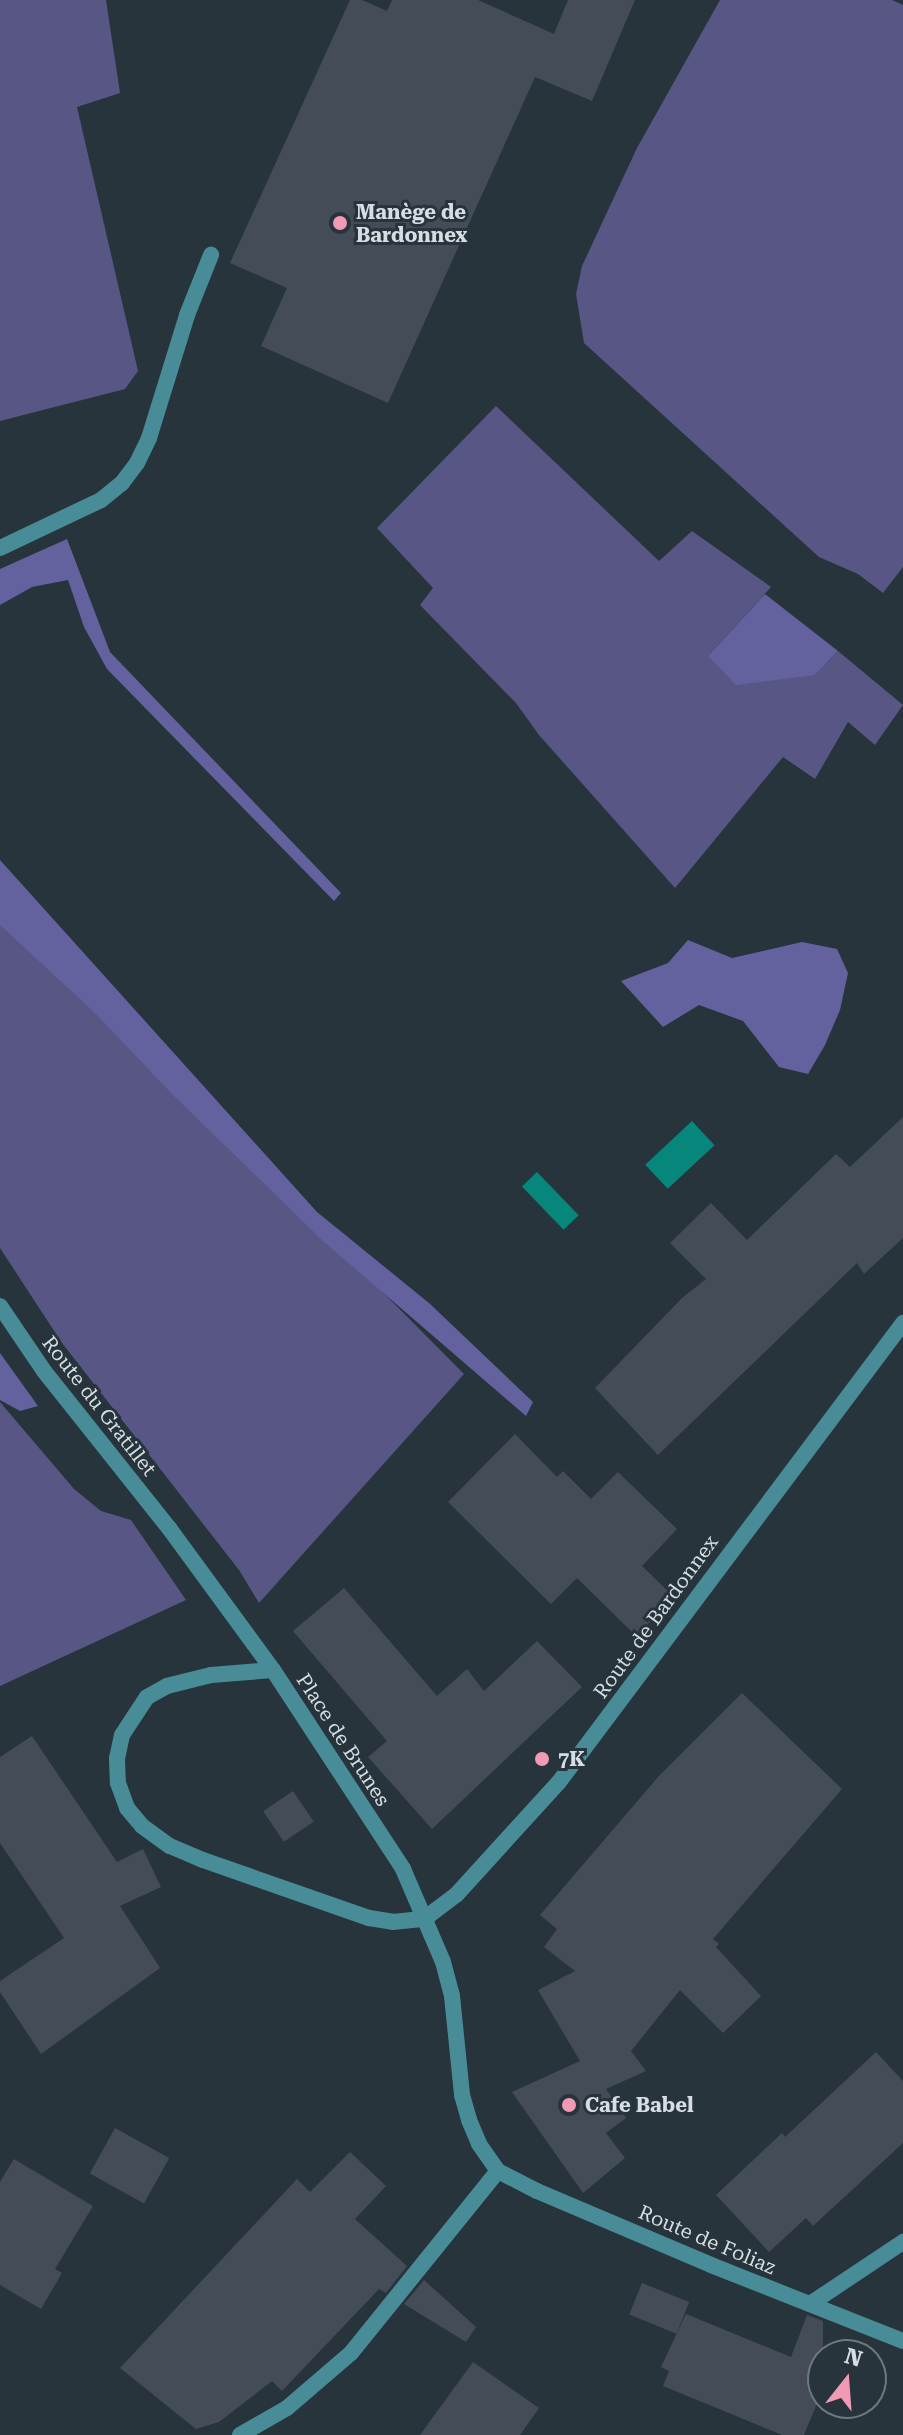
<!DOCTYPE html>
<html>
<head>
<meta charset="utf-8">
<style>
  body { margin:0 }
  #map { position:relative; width:903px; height:2435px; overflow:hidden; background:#27343c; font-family:"Roboto Serif",serif }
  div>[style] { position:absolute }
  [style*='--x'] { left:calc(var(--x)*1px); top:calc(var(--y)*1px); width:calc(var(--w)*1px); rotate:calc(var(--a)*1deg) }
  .green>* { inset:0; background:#585684 }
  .forest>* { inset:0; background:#64619f }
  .water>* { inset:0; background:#07867c; transform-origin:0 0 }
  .building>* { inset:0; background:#444c58; transform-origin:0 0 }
  .minor>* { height:16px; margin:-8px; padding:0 8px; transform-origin:8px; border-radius:8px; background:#488c98 }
  .dots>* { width:22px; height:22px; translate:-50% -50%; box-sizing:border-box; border:4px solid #27343c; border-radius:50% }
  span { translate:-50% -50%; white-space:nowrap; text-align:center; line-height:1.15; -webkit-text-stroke:6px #27343c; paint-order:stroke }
  .poi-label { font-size:20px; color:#d6dee3; font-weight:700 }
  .left { translate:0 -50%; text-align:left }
  .street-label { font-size:20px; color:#d6dee3 }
  .north { position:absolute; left:807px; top:2339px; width:80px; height:80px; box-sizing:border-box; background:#27343c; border:2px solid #6d787f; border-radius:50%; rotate:17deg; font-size:22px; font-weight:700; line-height:32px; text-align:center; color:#d6dee3 }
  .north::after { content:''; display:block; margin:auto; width:28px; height:36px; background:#f09ab5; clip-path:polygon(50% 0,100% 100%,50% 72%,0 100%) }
</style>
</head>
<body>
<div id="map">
  <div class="green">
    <i style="clip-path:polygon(0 0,106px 0,120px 93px,77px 107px,138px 371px,125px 389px,0 421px)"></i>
    <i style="clip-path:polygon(720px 0,892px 0,903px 5px,903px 567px,883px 593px,858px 574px,819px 557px,584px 343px,576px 294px,582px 266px,637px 148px)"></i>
    <i style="clip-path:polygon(496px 406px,659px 561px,692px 531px,771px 587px,708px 656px,815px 675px,838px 651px,903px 705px,875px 745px,848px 722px,815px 779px,783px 757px,675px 888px,539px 735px,516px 703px,420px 605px,433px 588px,377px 528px)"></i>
    <i style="clip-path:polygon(0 875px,333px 1242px,464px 1374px,259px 1603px,239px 1570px,62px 1343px,0 1248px)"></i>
    <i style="clip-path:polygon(0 1402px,74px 1489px,101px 1511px,131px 1520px,186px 1600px,0 1686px)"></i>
  </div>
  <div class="forest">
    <i style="clip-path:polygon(67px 539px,110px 652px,341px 893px,334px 901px,107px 669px,84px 627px,68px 580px,32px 587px,0 605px,0 569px)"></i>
    <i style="clip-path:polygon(765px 594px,838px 651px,815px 675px,736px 685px,708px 656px)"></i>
    <i style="clip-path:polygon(0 860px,317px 1212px,429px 1303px,533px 1402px,526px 1416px,323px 1241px,173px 1095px,94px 1012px,0 925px)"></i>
    <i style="clip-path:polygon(688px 940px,732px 958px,802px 942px,837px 949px,848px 973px,840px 1010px,825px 1045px,808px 1074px,779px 1067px,743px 1021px,699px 1005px,663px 1027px,621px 981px,668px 963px)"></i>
    <i style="clip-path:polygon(0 1353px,38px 1406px,20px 1411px,0 1400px)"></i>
  </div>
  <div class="water">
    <i style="left:692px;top:1121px;width:33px;height:64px;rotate:47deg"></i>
    <i style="left:537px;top:1172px;width:60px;height:21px;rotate:46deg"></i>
  </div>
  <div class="building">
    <i style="clip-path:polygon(350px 0,362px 0,387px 11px,392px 0,478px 0,554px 34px,568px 0,635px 0,592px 101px,535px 77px,388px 403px,261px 346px,287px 288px,230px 263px)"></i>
    <i style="clip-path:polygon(903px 1117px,903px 1238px,864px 1274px,857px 1263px,658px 1455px,595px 1388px,682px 1298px,706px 1279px,670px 1243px,711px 1203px,747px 1240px,836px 1154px,850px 1167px)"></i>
    <i style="clip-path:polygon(515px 1434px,557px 1477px,563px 1471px,591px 1499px,618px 1472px,677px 1529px,642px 1566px,675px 1598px,637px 1637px,577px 1578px,551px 1604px,448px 1502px)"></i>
    <i style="clip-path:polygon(344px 1588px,437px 1696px,467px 1669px,484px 1691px,537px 1641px,582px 1687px,432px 1829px,368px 1757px,387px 1741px,293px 1631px)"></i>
    <i style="clip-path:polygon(742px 1693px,842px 1789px,713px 1939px,719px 1944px,716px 1947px,761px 1996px,723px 2033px,680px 1990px,631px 2051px,646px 2071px,606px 2089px,626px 2118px,606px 2133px,625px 2158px,583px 2193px,512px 2092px,580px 2061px,538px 1990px,575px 1971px,544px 1947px,557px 1929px,540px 1915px,658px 1777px)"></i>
    <i style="clip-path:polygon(32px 1736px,117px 1862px,143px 1849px,161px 1887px,120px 1906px,160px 1968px,41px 2054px,0 1992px,0 1981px,64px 1938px,0 1843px,0 1757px)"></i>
    <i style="left:293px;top:1791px;width:37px;height:36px;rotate:56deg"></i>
    <i style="clip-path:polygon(876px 2052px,903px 2081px,903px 2143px,813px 2226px,806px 2218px,769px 2252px,716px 2195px,782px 2133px,785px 2137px)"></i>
    <i style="left:115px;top:2128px;width:62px;height:52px;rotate:29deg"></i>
    <i style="clip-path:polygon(350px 2152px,386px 2186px,355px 2219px,407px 2266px,386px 2293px,379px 2289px,282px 2391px,272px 2381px,219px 2422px,196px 2429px,120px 2368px,297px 2179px,310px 2192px)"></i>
    <i style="clip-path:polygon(14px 2159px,93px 2206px,55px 2269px,62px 2273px,41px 2309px,0 2285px,0 2182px)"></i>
    <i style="clip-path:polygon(424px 2280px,476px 2327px,466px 2342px,404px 2304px)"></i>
    <i style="left:642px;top:2283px;width:51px;height:34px;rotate:22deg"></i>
    <i style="clip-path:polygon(686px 2314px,791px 2357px,807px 2315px,823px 2321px,823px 2389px,804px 2435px,782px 2435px,663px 2386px,669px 2371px,661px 2367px)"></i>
    <i style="clip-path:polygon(473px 2362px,539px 2408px,520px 2435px,420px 2435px)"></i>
  </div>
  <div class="minor">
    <i style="--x:0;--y:548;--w:112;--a:-25.4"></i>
    <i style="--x:101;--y:500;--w:27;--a:-39"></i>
    <i style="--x:122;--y:483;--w:25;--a:-53"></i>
    <i style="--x:137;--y:463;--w:28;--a:-64"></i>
    <i style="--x:149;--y:438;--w:129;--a:-72.8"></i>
    <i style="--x:187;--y:315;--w:65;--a:-68.2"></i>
    <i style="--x:0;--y:1306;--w:78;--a:55.9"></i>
    <i style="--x:44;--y:1371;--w:201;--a:51.5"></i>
    <i style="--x:169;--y:1528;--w:176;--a:53.8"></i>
    <i style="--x:273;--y:1670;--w:238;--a:56.8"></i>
    <i style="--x:403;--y:1869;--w:101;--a:66.7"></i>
    <i style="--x:443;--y:1962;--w:35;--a:75"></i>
    <i style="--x:452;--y:1996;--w:100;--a:84.2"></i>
    <i style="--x:462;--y:2095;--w:26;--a:74"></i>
    <i style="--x:469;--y:2120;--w:26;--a:67"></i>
    <i style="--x:479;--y:2144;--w:33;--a:55"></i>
    <i style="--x:498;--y:2171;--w:44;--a:27.1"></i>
    <i style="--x:537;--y:2191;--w:189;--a:23"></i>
    <i style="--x:711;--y:2265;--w:206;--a:21.6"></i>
    <i style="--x:273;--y:1670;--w:62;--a:175.4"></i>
    <i style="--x:211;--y:1675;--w:45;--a:166"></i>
    <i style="--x:167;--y:1686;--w:23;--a:151"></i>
    <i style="--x:147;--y:1697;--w:45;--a:123.3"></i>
    <i style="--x:122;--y:1735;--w:24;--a:102"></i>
    <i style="--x:117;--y:1758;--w:25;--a:88"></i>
    <i style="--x:118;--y:1783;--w:27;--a:70"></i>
    <i style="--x:127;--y:1808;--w:23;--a:50"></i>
    <i style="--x:142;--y:1826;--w:34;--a:36"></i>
    <i style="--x:170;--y:1846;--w:36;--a:23"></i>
    <i style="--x:203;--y:1860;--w:176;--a:19.3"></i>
    <i style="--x:369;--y:1918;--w:24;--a:9"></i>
    <i style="--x:393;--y:1922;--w:31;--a:-6"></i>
    <i style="--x:424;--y:1919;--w:41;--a:-37.1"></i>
    <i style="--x:457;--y:1894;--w:151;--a:-47.7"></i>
    <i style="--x:559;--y:1782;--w:574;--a:-53.15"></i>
    <i style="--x:810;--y:2304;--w:112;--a:-33.7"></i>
    <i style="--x:240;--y:2435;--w:54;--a:-29.9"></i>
    <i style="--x:287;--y:2408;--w:84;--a:-40.7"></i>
    <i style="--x:351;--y:2353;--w:234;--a:-51.1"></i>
  </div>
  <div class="dots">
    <i style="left:340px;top:223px;background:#f09ab5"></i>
    <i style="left:542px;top:1759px;background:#f09ab5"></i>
    <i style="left:569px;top:2105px;background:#f09ab5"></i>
  </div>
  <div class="poi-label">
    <span class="left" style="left:356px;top:224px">Manège de<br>Bardonnex</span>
    <span class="left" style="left:558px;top:1759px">7K</span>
    <span class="left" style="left:585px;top:2105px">Cafe Babel</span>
  </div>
  <div class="street-label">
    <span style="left:99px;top:1406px;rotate:52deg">Route du Gratillet</span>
    <span style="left:656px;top:1617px;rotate:-54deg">Route de Bardonnex</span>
    <span style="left:343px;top:1740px;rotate:57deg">Place de Brunes</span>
    <span style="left:707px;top:2240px;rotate:23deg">Route de Foliaz</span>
  </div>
  <div class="north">N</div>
</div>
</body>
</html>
